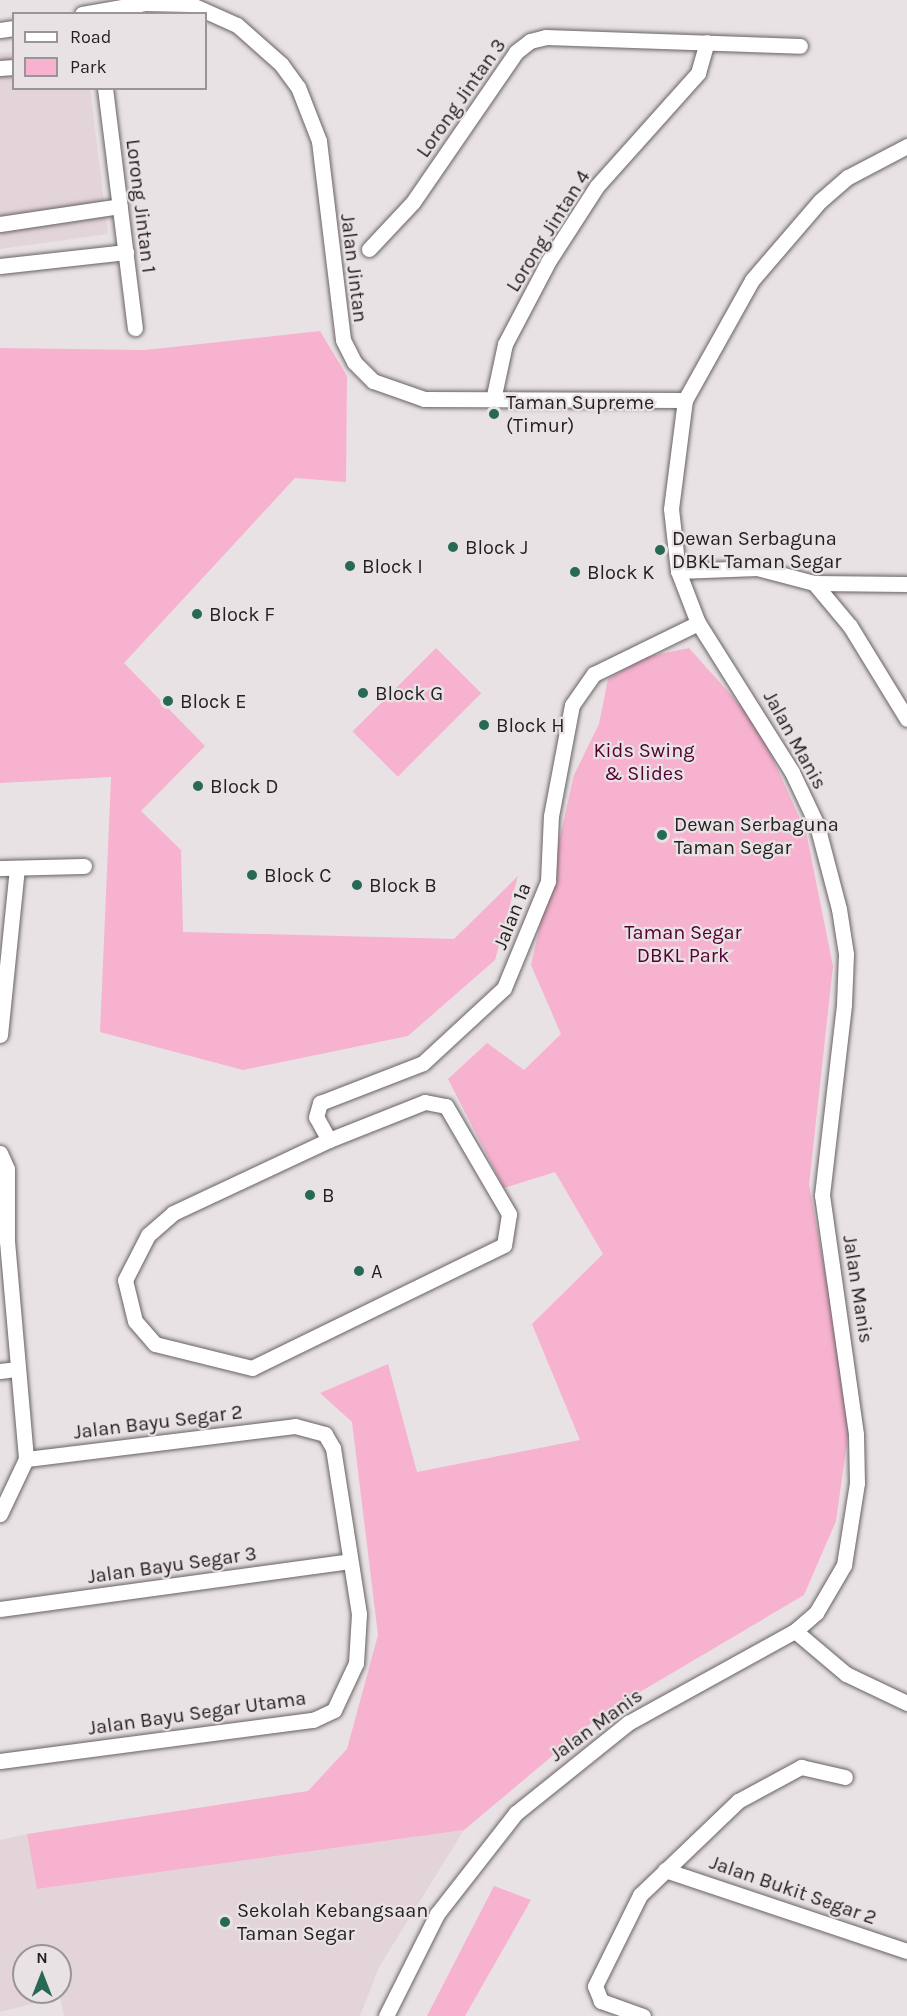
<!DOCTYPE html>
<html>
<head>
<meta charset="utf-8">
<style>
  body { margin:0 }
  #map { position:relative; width:907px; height:2016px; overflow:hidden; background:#e9e2e4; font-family:Karla,sans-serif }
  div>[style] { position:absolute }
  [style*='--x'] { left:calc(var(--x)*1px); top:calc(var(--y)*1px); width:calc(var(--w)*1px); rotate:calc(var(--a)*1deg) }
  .built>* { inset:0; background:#e3d4da }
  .green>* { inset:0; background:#f6b2ce; transform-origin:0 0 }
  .roads { filter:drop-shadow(0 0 2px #686264) drop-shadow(0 0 2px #686264) }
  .minor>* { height:15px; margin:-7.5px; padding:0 7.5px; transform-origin:7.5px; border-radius:7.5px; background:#fff }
  .dots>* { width:16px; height:16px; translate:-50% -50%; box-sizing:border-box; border:3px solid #e9e2e4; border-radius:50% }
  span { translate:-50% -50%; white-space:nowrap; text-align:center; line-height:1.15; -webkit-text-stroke:4.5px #e9e2e4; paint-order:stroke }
  .street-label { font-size:20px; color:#221f20 }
  .poi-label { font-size:20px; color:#221f20 }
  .left { translate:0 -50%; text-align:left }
  .park-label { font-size:20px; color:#520131 }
  .legend { position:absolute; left:12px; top:12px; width:195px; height:78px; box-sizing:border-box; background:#e9e2e4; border:2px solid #999496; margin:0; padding:8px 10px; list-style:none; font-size:18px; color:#221f20 }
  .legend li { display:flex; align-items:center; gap:12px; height:30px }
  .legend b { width:30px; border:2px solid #999496 }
  .north { position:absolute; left:12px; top:1944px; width:60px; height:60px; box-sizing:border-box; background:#e9e2e4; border:2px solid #999496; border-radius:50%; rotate:0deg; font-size:16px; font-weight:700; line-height:24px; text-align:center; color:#221f20 }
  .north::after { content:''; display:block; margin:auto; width:21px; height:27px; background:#276856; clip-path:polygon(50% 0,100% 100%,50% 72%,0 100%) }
</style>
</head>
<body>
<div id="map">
  <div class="built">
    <i style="clip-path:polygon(13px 52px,14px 88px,90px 89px,108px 234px,0 249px,0 53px)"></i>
    <i style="clip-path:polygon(evenodd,464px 1830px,379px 1967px,360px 2016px,64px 2016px,60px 1997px,0 2012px,0 1840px,27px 1834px,38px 1889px,464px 1830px,24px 1956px,60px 1956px,60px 1992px,24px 1992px,24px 1956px)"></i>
  </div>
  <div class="green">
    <i style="clip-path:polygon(320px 331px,347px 376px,346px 482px,295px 478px,124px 663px,205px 746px,141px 811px,181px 850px,183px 932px,454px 939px,518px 876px,495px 960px,408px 1036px,243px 1070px,100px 1032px,111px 777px,0 783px,0 348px,145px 350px)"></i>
    <i style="left:436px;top:648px;width:64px;height:118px;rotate:45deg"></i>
    <i style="clip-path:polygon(689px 648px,757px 724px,806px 832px,833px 966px,809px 1185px,851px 1413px,836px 1521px,804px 1595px,601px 1715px,464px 1830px,37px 1889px,27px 1834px,308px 1791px,347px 1749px,378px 1635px,352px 1422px,320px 1393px,388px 1364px,417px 1472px,580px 1440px,532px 1324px,603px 1254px,555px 1172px,504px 1188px,448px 1079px,487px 1043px,524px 1070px,561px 1034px,531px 965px,574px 775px,599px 724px,608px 679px,646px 657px)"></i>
    <i style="clip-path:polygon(494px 1886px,531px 1900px,465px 2016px,427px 2016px)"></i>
  </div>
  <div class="roads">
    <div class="minor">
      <i style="--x:82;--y:14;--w:64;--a:-9.9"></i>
      <i style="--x:145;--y:3;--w:45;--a:1.3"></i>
      <i style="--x:190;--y:4;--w:51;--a:24.1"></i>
      <i style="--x:237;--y:25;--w:59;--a:41.6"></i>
      <i style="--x:281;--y:64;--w:29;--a:54"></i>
      <i style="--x:298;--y:87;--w:58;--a:68.7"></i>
      <i style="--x:319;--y:141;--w:200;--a:83.1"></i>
      <i style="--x:343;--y:340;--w:25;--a:63"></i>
      <i style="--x:354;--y:362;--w:27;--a:45"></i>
      <i style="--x:373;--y:381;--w:54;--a:19.4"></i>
      <i style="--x:424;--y:399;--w:261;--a:0.2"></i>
      <i style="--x:0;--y:30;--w:14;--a:-8"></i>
      <i style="--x:0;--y:68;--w:14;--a:-4"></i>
      <i style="--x:105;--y:88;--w:242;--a:82.9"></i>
      <i style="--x:0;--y:224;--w:121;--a:-8.5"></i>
      <i style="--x:369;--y:249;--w:64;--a:-46.9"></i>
      <i style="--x:413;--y:202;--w:182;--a:-55.5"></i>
      <i style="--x:516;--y:52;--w:18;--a:-38"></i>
      <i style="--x:530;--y:41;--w:16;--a:-14"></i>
      <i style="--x:546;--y:37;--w:254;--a:2"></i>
      <i style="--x:0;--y:266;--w:127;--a:-6.3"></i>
      <i style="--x:493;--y:400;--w:57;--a:-77.9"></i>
      <i style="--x:505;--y:344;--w:93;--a:-62.3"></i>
      <i style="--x:548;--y:262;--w:90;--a:-57.2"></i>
      <i style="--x:597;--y:186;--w:152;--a:-48.2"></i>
      <i style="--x:698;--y:73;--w:32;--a:-74"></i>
      <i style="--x:678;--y:571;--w:79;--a:-2.2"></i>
      <i style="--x:757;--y:568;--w:59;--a:14.7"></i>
      <i style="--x:814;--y:583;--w:93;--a:0.6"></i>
      <i style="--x:814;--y:583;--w:56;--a:50.1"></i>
      <i style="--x:850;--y:626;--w:109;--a:58.5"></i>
      <i style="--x:0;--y:868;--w:84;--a:-1.4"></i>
      <i style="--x:0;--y:1035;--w:168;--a:-84.2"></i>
      <i style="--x:425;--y:1102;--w:21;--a:11"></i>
      <i style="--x:446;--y:1106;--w:125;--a:59.7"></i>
      <i style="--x:509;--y:1214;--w:31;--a:99"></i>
      <i style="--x:504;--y:1245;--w:280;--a:154"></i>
      <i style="--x:252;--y:1368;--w:100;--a:-166.1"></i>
      <i style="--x:155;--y:1344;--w:30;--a:-131"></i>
      <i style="--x:135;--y:1321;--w:42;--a:-103.7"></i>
      <i style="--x:125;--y:1280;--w:51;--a:-62.9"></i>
      <i style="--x:148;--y:1235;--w:33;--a:-41"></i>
      <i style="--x:173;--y:1213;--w:172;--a:-25.1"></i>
      <i style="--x:329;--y:1140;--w:103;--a:-21.6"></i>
      <i style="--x:329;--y:1140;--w:26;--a:-119"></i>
      <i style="--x:316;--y:1117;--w:15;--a:-74"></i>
      <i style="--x:320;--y:1103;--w:110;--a:-21.2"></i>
      <i style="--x:423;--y:1063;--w:110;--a:-42.8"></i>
      <i style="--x:504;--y:988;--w:116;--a:-67.6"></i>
      <i style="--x:548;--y:881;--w:65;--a:-87.4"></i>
      <i style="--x:551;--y:816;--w:113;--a:-79.3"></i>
      <i style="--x:572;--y:705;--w:38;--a:-55"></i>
      <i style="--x:594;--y:674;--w:116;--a:-26.1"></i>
      <i style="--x:0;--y:1153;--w:17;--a:66"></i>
      <i style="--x:7;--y:1169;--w:72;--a:90"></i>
      <i style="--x:7;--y:1241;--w:219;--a:85"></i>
      <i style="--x:26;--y:1459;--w:61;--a:115.3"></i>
      <i style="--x:0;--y:1371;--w:17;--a:-7"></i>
      <i style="--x:0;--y:1609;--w:353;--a:-7.8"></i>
      <i style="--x:795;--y:1631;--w:67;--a:40.1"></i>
      <i style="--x:846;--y:1674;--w:68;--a:25.4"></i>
      <i style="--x:0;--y:1761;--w:316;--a:-7.5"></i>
      <i style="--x:313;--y:1720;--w:23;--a:-25"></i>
      <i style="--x:334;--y:1710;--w:52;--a:-64.9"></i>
      <i style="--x:356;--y:1663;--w:49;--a:-86.5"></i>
      <i style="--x:359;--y:1614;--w:168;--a:-98.9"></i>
      <i style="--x:333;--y:1448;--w:16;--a:-120"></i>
      <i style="--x:325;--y:1434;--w:31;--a:-165"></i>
      <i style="--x:295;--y:1426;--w:271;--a:173"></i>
      <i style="--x:665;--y:1870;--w:255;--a:18.5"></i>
      <i style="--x:386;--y:2016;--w:114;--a:-63.4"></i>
      <i style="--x:437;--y:1914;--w:128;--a:-52"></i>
      <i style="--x:516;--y:1813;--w:144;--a:-38.8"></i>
      <i style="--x:628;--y:1723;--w:191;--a:-28.9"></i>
      <i style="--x:795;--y:1631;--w:28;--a:-41"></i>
      <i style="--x:816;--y:1613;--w:56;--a:-59.7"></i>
      <i style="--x:844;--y:1565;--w:83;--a:-81"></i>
      <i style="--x:857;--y:1483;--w:49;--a:-91.2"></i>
      <i style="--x:856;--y:1434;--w:241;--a:-98.1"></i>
      <i style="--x:822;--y:1195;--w:192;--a:-83.4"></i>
      <i style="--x:844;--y:1004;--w:50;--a:-87.7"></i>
      <i style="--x:846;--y:954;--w:46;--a:-98.8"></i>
      <i style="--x:839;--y:909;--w:87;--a:-104.7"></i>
      <i style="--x:817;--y:825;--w:59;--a:-115.3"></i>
      <i style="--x:792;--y:772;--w:176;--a:-122.2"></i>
      <i style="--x:698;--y:623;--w:56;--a:-111"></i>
      <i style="--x:678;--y:571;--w:62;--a:-96.4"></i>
      <i style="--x:671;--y:509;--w:110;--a:-82.7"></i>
      <i style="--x:685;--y:400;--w:137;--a:-60.8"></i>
      <i style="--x:752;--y:280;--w:104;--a:-49.3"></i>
      <i style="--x:820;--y:201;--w:37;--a:-41"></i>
      <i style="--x:848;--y:177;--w:67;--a:-27.7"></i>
      <i style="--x:643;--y:2016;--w:45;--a:-160.3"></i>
      <i style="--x:601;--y:2001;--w:16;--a:-112"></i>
      <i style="--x:595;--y:1986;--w:102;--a:-63.7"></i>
      <i style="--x:640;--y:1895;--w:136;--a:-43.8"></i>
      <i style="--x:738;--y:1801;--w:72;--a:-28.4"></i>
      <i style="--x:801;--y:1767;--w:45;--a:12.8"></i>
    </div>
  </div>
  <div class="dots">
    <i style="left:494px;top:414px;background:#276856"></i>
    <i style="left:453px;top:547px;background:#276856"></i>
    <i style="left:660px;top:550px;background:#276856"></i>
    <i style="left:350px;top:566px;background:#276856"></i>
    <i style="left:575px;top:572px;background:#276856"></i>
    <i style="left:197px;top:614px;background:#276856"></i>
    <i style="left:363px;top:693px;background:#276856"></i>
    <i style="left:168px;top:701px;background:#276856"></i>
    <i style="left:484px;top:725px;background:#276856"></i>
    <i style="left:198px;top:786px;background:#276856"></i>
    <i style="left:662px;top:835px;background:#276856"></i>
    <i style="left:252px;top:875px;background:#276856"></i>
    <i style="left:357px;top:885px;background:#276856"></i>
    <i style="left:310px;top:1195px;background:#276856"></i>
    <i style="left:359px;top:1271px;background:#276856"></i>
    <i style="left:225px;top:1922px;background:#276856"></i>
  </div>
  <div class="street-label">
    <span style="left:461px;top:98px;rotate:-55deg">Lorong Jintan 3</span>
    <span style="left:141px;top:206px;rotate:83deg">Lorong Jintan 1</span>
    <span style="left:548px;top:231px;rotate:-58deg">Lorong Jintan 4</span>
    <span style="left:354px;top:268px;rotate:83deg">Jalan Jintan</span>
    <span style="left:795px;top:740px;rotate:61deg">Jalan Manis</span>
    <span style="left:512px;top:916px;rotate:-68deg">Jalan 1a</span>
    <span style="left:858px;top:1289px;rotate:81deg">Jalan Manis</span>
    <span style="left:158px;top:1422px;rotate:-7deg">Jalan Bayu Segar 2</span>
    <span style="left:172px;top:1565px;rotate:-8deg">Jalan Bayu Segar 3</span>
    <span style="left:197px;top:1713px;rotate:-8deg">Jalan Bayu Segar Utama</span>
    <span style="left:596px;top:1725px;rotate:-36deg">Jalan Manis</span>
    <span style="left:793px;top:1890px;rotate:19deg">Jalan Bukit Segar 2</span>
  </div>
  <div class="poi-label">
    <span class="left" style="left:506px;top:414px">Taman Supreme<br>(Timur)</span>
    <span class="left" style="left:672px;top:550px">Dewan Serbaguna<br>DBKL Taman Segar</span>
    <span class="left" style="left:465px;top:547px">Block J</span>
    <span class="left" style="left:362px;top:566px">Block I</span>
    <span class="left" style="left:587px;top:572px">Block K</span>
    <span class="left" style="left:209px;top:614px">Block F</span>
    <span class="left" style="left:375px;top:693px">Block G</span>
    <span class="left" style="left:180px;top:701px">Block E</span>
    <span class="left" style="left:496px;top:725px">Block H</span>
    <span class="left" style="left:210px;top:786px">Block D</span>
    <span class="left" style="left:674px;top:836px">Dewan Serbaguna<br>Taman Segar</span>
    <span class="left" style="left:264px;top:875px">Block C</span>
    <span class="left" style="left:369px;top:885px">Block B</span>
    <span class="left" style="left:322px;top:1195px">B</span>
    <span class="left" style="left:371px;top:1271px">A</span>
    <span class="left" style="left:237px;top:1922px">Sekolah Kebangsaan<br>Taman Segar</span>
  </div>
  <div class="park-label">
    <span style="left:644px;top:762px">Kids Swing<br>&amp; Slides</span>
    <span style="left:683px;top:944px">Taman Segar<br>DBKL Park</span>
  </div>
  <ul class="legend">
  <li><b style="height:8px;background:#fff"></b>Road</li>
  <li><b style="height:16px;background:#f6b2ce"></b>Park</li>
  </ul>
  <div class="north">N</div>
</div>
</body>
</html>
